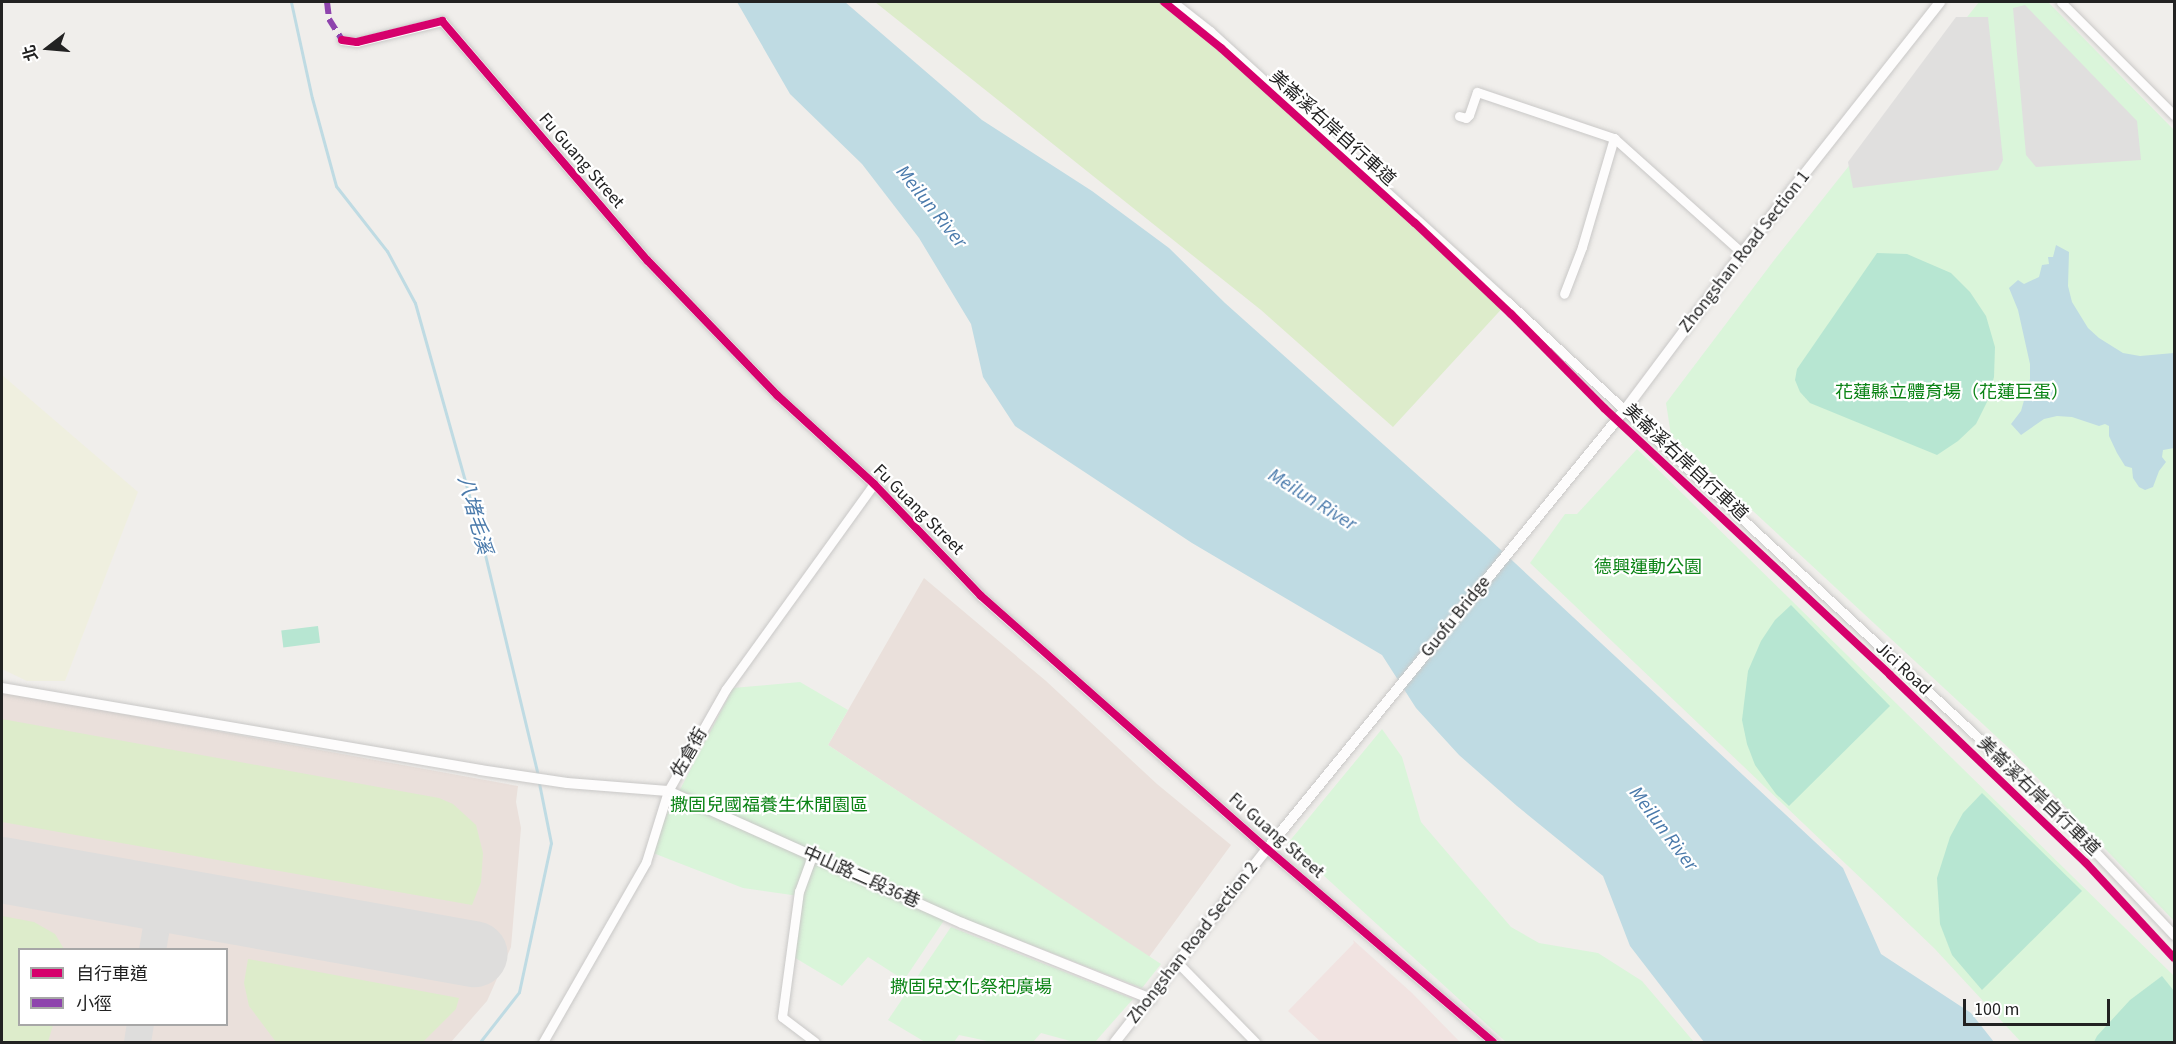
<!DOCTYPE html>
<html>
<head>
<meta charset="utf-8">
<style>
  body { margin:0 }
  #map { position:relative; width:2176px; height:1044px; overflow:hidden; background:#f0eeeb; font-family:"Source Sans 3","Noto Sans TC",sans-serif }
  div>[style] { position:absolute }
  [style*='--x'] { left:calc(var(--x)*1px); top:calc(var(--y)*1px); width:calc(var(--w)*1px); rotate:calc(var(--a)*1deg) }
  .commercial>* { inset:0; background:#f1e3e1 }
  .military>* { inset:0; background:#eae0db }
  .farmland>* { inset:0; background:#efefdf }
  .grass>* { inset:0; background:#ddeccb }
  .park>* { inset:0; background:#daf5da }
  .pitch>* { inset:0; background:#b7e6d2; transform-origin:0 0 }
  .parking>* { inset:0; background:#e0dfde }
  .water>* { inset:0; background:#bfdbe3 }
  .stream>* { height:3px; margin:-1.5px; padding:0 1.5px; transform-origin:1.5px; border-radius:1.5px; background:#bfdbe3 }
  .taxiway>* { height:27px; margin:-13.5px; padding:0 13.5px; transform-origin:13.5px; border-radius:13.5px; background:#dedddc }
  .runway>* { height:66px; margin:-33px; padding:0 33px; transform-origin:33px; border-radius:33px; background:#dedddc }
  .roads { filter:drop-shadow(0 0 2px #c9c8c7) drop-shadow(0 0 2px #c9c8c7) }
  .minor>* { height:9px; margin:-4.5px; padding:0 4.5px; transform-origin:4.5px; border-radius:4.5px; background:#fdfcfc }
  .tertiary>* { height:10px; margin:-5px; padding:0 5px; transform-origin:5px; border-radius:5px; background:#fdfcfc }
  .quiet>* { height:6px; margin-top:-3px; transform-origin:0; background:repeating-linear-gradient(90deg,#8e44ad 0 12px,transparent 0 18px) }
  .cycleway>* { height:8px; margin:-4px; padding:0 4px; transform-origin:4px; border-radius:4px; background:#d6006c }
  span { translate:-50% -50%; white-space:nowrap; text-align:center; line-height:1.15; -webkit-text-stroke:4.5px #fff; paint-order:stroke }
  .street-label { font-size:18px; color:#222 }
  .park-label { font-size:18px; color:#0c8416 }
  .water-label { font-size:20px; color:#4a7aab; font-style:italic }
  .frame { position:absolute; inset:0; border:3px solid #222; pointer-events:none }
  .legend { position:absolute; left:18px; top:948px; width:210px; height:78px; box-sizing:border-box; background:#fff; border:2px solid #a7a7a7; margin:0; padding:8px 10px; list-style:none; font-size:18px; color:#222 }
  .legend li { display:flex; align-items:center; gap:12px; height:30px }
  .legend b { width:30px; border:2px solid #a7a7a7 }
  .north { position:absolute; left:18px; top:18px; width:60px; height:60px; -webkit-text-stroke:4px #fff; paint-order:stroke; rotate:254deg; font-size:16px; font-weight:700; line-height:24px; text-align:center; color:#222 }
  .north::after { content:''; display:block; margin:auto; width:21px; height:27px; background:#222; clip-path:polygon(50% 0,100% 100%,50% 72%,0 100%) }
  .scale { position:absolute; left:1963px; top:999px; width:147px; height:27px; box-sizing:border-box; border:3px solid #222; border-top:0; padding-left:8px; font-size:18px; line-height:21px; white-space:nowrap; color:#222; -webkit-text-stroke:4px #fff; paint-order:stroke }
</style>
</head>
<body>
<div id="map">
  <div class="commercial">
    <i style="clip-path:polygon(1353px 940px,1412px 993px,1460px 1042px,1321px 1042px,1288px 1011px,1354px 943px)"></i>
  </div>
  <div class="military">
    <i style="clip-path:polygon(924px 578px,1046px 681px,1157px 784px,1231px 845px,1149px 957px,828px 745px)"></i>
    <i style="clip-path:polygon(evenodd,2px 692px,518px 786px,516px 802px,521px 828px,511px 947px,487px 1001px,451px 1042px,2px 1042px,2px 692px,20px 950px,226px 950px,226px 1024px,20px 1024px,20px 950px)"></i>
  </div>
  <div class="farmland">
    <i style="clip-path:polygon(2px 375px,138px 492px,65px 681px,27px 681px,2px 669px)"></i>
  </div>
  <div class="grass">
    <i style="clip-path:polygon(875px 2px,1169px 2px,1508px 302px,1393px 427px,1261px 310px)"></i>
    <i style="clip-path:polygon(2px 719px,439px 798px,453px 804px,476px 825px,483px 853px,481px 882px,472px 905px,2px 822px)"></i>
    <i style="clip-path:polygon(2px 916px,34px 922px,55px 934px,64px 949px,20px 950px,20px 1024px,53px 1025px,48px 1042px,2px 1042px)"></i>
    <i style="clip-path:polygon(248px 959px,459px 998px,456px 1009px,423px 1042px,276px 1042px,249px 1006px,244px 983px)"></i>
  </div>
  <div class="park">
    <i style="clip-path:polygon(1979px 2px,2048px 2px,2174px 130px,2174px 921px,2012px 751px,1671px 435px,1666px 403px,1775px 259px)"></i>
    <i style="clip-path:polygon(1637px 449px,2174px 976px,2174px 1042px,2021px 1042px,1934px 948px,1530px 563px,1565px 514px,1577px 514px)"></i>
    <i style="clip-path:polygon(800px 682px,848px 710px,828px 745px,1161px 964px,1142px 988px,949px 913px,904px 980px,868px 957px,842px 986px,792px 956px,799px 896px,743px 888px,648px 851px,733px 688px)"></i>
    <i style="clip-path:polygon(1382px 729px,1402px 757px,1421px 822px,1511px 927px,1539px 943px,1598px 953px,1642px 981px,1694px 1042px,1506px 1042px,1288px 843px)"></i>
    <i style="clip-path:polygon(951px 927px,1133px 999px,1095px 1042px,1074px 1042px,1041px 1033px,1033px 1042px,992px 1042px,959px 1035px,954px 1042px,925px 1042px,888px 1020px)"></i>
  </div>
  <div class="pitch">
    <i style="clip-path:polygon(1877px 253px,1907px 254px,1951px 273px,1970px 292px,1986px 316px,1995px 347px,1994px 377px,1987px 402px,1976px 424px,1958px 441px,1937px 455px,1810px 403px,1800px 392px,1795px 380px,1797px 369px)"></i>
    <i style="clip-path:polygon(1791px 605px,1890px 706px,1789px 806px,1776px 794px,1755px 765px,1747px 744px,1742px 720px,1748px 671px,1761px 641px,1775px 620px)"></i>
    <i style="left:318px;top:626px;width:17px;height:37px;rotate:83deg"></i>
    <i style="clip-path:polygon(1982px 793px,2082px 891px,1982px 990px,1952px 955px,1940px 924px,1937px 878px,1950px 837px,1963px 813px)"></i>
    <i style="clip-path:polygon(2162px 976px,2174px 991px,2174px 1042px,2094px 1042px,2097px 1036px,2130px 1000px)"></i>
  </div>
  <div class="parking">
    <i style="clip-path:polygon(2025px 5px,2137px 121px,2141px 160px,2036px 167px,2026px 155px,2013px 8px)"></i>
    <i style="clip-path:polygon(1956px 17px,1988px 17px,2003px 160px,1998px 170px,1853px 188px,1848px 162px)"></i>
  </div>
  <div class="water">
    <i style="clip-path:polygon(737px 2px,845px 2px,982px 120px,1092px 191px,1169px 248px,1225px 303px,1487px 537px,1843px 868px,1881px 954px,1971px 1013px,1994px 1042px,1704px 1042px,1630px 946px,1603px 876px,1517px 806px,1459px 755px,1416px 708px,1382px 655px,1192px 543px,1015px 426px,983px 377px,971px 324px,919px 238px,862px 164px,790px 94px)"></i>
    <i style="clip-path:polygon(2056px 245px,2069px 252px,2068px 286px,2072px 302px,2088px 328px,2099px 338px,2123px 353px,2140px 356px,2174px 353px,2174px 448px,2163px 450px,2162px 457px,2166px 462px,2159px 471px,2153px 487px,2145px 490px,2139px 487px,2133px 478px,2132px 468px,2125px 466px,2117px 453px,2109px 436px,2109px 426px,2105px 424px,2099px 426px,2072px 417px,2057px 416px,2044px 419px,2021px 435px,2011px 424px,2021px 411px,2030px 379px,2030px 364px,2018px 310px,2009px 288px,2018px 280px,2024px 284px,2039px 277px,2042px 265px,2049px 264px,2048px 257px,2053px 257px)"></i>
  </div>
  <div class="stream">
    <i style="--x:291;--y:2;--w:98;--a:77.7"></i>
    <i style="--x:312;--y:98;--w:91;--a:74.7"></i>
    <i style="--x:336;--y:186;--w:83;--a:51.9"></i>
    <i style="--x:387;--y:251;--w:59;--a:61.7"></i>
    <i style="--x:415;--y:303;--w:244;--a:74.3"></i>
    <i style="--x:481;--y:538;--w:245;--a:76.5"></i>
    <i style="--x:480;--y:1042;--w:63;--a:-52"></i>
    <i style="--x:519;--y:992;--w:152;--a:-77.9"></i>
    <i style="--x:551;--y:843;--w:61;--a:-101.3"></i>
  </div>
  <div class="taxiway">
    <i style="--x:152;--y:950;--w:53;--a:-80.2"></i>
    <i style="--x:137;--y:1042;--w:18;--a:-81"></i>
  </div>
  <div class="runway">
    <i style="--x:2;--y:870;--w:480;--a:10.1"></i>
  </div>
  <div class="roads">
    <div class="minor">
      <i style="--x:1173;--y:2;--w:47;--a:38.1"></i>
      <i style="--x:1210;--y:31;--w:403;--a:42.3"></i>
      <i style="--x:1508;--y:302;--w:740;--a:42.81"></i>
      <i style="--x:2051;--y:805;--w:179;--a:46.6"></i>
      <i style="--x:2061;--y:2;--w:160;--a:45"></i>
      <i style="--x:342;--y:40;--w:15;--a:8"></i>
      <i style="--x:357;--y:42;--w:88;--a:-13.9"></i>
      <i style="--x:442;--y:21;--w:316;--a:49.4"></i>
      <i style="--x:648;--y:261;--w:187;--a:46.1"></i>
      <i style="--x:778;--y:396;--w:130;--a:42.5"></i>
      <i style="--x:874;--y:484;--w:155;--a:46.3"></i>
      <i style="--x:981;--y:596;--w:382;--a:41.5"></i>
      <i style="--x:1267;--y:849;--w:297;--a:40.5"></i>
      <i style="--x:1459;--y:116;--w:7;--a:16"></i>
      <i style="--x:1466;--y:118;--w:4;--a:-45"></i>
      <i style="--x:1469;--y:115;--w:24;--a:-71"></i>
      <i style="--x:1477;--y:92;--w:145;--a:18.6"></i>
      <i style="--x:1614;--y:138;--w:114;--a:106.4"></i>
      <i style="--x:1582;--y:247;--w:50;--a:111"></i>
      <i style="--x:1614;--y:138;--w:172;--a:41.9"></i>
      <i style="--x:812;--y:856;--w:37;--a:110"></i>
      <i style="--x:799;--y:891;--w:127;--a:97.7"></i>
      <i style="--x:782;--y:1017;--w:41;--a:37.1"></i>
      <i style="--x:1179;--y:964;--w:109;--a:45.7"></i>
      <i style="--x:543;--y:1042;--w:207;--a:-60.2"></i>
      <i style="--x:646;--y:862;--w:74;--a:-72.8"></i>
      <i style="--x:668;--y:791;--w:117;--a:-60.4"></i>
      <i style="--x:726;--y:689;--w:253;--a:-54.2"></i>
    </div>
    <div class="tertiary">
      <i style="--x:2;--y:688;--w:485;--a:9.7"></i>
      <i style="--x:480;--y:770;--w:88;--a:8.5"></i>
      <i style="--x:567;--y:783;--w:101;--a:4.5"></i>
      <i style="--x:668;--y:791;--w:322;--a:24.2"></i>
      <i style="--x:962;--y:923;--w:204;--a:21.9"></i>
      <i style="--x:1115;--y:1042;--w:246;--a:-51.8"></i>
      <i style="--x:1267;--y:849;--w:565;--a:-50.82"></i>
      <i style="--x:1624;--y:411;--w:197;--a:-53.2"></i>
      <i style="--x:1742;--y:253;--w:320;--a:-51.7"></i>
    </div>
  </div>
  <div class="quiet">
    <i style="--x:327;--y:2;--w:17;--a:83"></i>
    <i style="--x:329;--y:19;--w:25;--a:58"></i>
  </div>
  <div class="cycleway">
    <i style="--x:1164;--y:2;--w:73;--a:38.9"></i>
    <i style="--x:1221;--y:48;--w:261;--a:42.1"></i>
    <i style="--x:1415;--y:223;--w:132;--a:43.5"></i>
    <i style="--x:1511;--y:314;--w:132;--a:45.3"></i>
    <i style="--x:1604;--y:408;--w:391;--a:43"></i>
    <i style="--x:1890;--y:675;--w:272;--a:43.8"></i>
    <i style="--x:2086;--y:863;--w:129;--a:47.2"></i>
    <i style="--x:342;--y:40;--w:15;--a:8"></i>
    <i style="--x:357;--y:42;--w:88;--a:-13.9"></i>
    <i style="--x:442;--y:21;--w:316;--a:49.4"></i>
    <i style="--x:648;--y:261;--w:187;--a:46.1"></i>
    <i style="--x:778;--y:396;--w:130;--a:42.5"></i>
    <i style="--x:874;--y:484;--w:155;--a:46.3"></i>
    <i style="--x:981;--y:596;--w:382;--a:41.5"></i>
    <i style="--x:1267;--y:849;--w:297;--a:40.5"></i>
  </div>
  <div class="street-label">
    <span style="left:1332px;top:129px;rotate:42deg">美崙溪右岸自行車道</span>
    <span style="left:581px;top:161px;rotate:49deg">Fu Guang Street</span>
    <span style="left:1745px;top:252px;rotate:-52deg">Zhongshan Road Section 1</span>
    <span style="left:1685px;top:463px;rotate:43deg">美崙溪右岸自行車道</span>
    <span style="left:918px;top:510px;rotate:45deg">Fu Guang Street</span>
    <span style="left:1456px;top:617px;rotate:-51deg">Guofu Bridge</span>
    <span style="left:1903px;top:669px;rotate:43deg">Jici Road</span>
    <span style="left:690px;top:753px;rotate:-60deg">佐倉街</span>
    <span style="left:2038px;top:797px;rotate:44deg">美崙溪右岸自行車道</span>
    <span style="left:1276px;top:836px;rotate:41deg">Fu Guang Street</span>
    <span style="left:861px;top:878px;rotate:24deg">中山路二段36巷</span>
    <span style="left:1193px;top:943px;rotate:-52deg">Zhongshan Road Section 2</span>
  </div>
  <div class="park-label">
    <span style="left:1952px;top:393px">花蓮縣立體育場（花蓮巨蛋）</span>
    <span style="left:1648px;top:568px">德興運動公園</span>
    <span style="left:769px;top:806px">撒固兒國福養生休閒園區</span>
    <span style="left:971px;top:988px">撒固兒文化祭祀廣場</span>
  </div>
  <div class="water-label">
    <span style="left:931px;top:207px;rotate:51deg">Meilun River</span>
    <span style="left:1312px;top:500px;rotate:32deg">Meilun River</span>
    <span style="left:474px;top:515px;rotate:75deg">八堵毛溪</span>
    <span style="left:1663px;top:829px;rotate:53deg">Meilun River</span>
  </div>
  <div class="frame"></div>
  <ul class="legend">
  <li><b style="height:8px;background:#d6006c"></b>自行車道</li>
  <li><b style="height:8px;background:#8e44ad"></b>小徑</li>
  </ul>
  <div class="north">北</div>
  <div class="scale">100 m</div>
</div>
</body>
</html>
